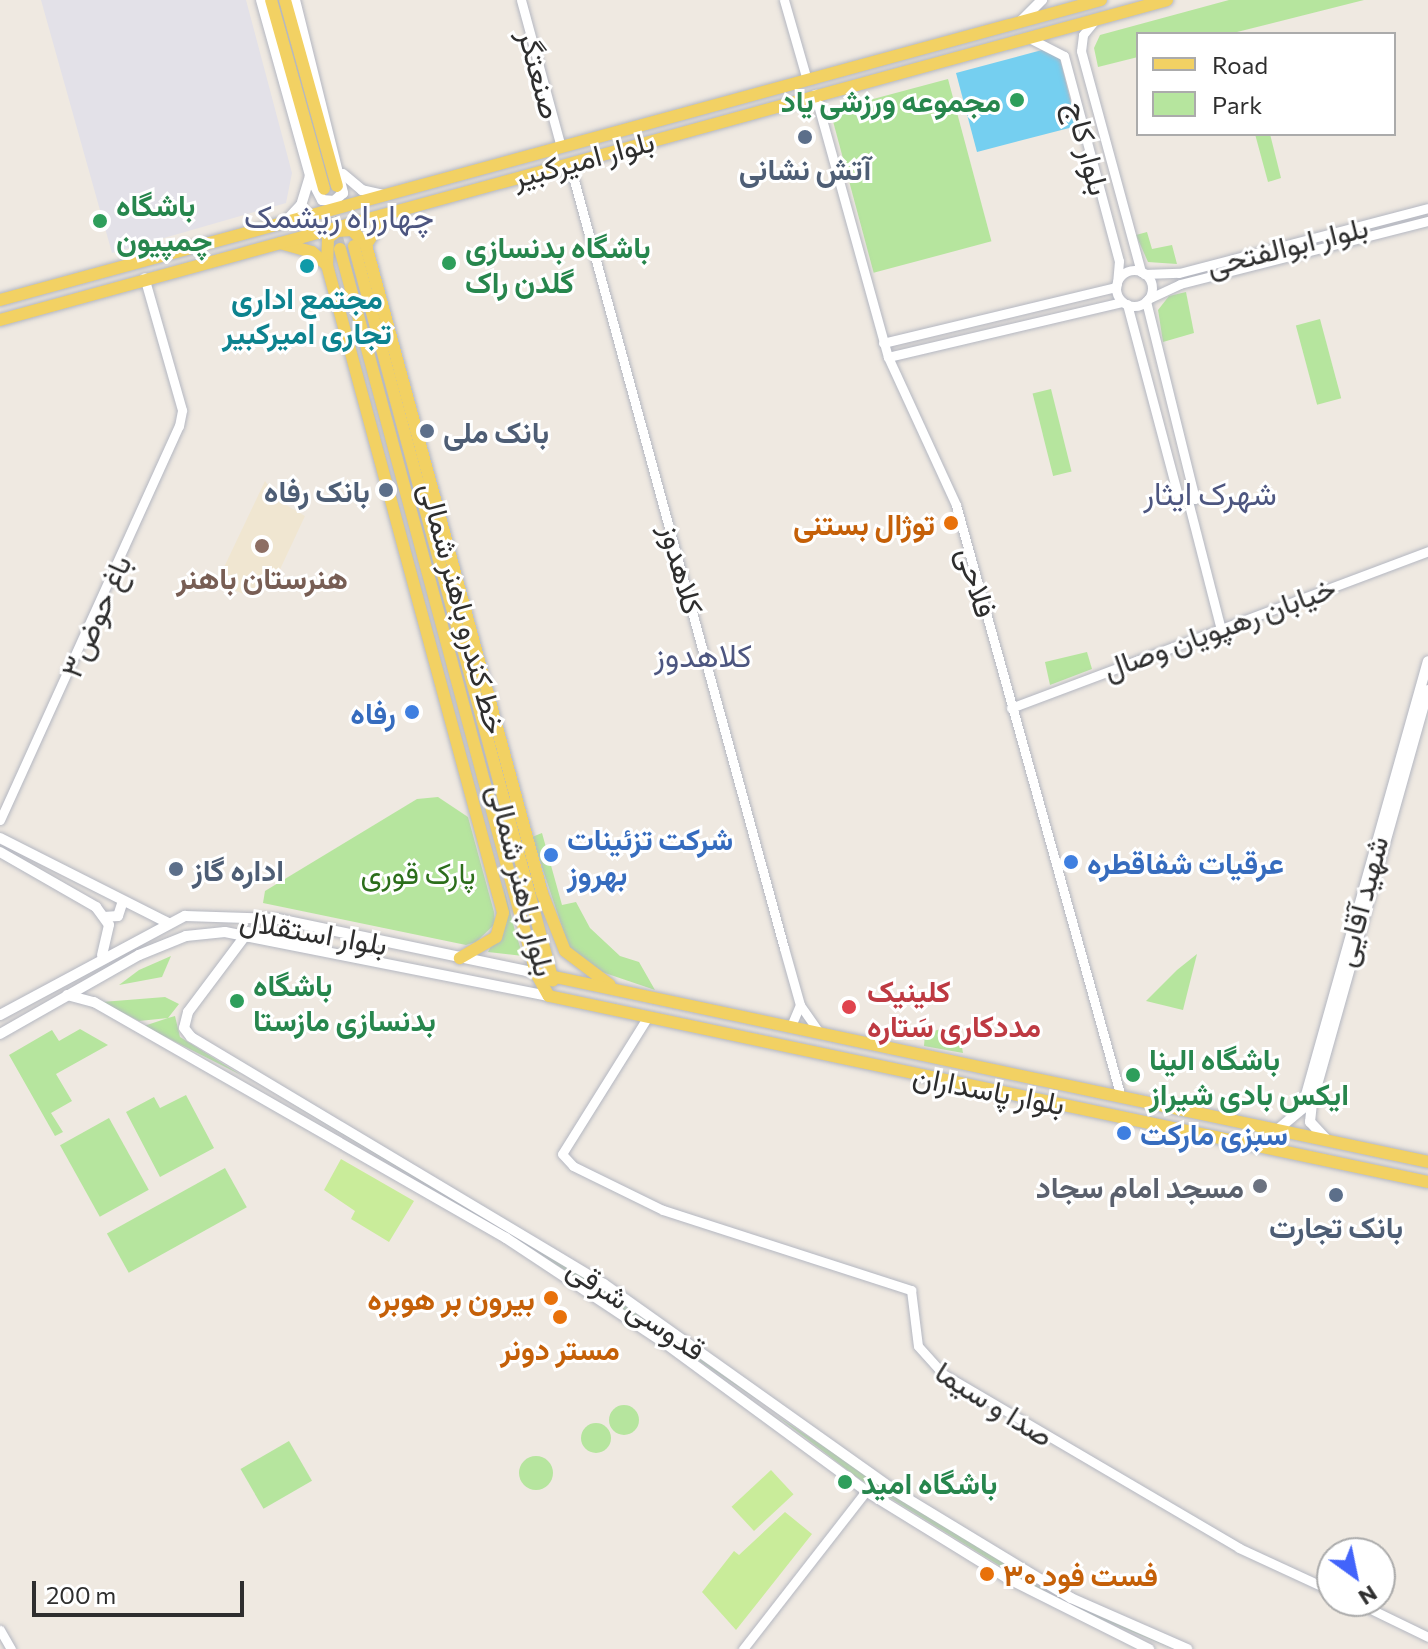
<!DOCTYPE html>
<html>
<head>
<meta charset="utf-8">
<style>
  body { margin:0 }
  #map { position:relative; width:1428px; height:1649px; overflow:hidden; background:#efe9e1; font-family:Commissioner,Vazirmatn,sans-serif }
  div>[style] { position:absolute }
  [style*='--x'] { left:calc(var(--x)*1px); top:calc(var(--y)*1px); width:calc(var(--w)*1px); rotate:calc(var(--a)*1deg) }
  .industrial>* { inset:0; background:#e3e1e8 }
  .education>* { inset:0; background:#f0e6d1 }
  .green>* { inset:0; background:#b6e59e; transform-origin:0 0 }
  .round { border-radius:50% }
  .pitch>* { inset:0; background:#c9ec9a; transform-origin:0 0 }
  .water>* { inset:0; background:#75cff0 }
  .primary-tunnel>* { height:12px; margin-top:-6px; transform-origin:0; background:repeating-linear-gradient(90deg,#c8c4bd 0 12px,transparent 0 18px) }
  .roads { filter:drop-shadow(0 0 2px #b4b7c1) drop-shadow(0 0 2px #b4b7c1) }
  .tertiary>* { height:9px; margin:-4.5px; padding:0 4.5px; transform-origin:4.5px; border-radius:4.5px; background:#fff }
  .tertiary>.ring { margin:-4.5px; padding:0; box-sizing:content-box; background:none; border:9px solid #fff; border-radius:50% }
  .secondary>* { height:10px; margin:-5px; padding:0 5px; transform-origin:5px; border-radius:5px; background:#fff }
  .primary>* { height:12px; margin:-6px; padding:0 6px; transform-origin:6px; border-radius:6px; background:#f2d163 }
  .dots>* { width:22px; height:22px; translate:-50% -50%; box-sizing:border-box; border:4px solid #fff; border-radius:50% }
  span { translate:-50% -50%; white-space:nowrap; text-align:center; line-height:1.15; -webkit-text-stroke:6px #fff; paint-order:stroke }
  .street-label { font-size:30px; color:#2e2e2e }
  .leisure-label { font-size:30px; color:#27864d; font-weight:700 }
  .right { translate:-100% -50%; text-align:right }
  .left { translate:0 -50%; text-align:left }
  .service-label { font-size:30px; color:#4e5e75; font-weight:700 }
  .culture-label { font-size:30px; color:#0d838f; font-weight:700 }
  .food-label { font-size:30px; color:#c56008; font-weight:700 }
  .education-label { font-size:30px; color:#785e54; font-weight:700 }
  .shop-label { font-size:30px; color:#366cbe; font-weight:700 }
  .park-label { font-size:30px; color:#2c6e1b }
  .health-label { font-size:30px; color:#be3a42; font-weight:700 }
  .worship-label { font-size:30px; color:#5b616d; font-weight:700 }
  .neighbourhood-label { font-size:32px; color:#4d5680 }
  .legend { position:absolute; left:1136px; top:32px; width:260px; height:104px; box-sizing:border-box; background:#fff; border:2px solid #ababab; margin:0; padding:10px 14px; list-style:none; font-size:24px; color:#2e2e2e }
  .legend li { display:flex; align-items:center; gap:16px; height:40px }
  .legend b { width:40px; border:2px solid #ababab }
  .north { position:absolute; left:1316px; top:1537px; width:80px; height:80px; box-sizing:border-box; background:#fff; border:2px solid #ababab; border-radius:50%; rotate:147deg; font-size:22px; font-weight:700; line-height:32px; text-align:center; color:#2e2e2e }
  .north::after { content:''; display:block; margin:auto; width:28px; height:36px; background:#4264fb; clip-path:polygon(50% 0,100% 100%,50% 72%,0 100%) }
  .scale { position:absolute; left:32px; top:1581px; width:212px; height:36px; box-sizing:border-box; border:4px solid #2e2e2e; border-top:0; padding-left:10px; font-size:24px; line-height:28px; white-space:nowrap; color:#2e2e2e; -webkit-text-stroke:6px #fff; paint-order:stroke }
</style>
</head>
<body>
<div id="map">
  <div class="industrial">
    <i style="clip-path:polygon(41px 0,246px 0,292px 173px,286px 203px,112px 253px)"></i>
  </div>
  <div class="education">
    <i style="clip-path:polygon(265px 481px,281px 502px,305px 516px,275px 580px,263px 575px,252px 598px,217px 582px)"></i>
  </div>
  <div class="green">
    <i style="clip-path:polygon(1229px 0,1364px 0,1229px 34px,1138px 34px,1138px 57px,1098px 67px,1094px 48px,1100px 35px)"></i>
    <i style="left:948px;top:79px;width:168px;height:122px;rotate:75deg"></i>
    <i style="clip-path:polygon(1255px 134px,1270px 134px,1281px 178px,1268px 182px)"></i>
    <i style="clip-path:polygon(1147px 232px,1152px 249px,1172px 245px,1177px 264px,1148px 262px,1136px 235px)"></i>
    <i style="clip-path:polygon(1186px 292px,1194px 333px,1163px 342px,1158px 310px,1169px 296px)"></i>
    <i style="left:1320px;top:319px;width:82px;height:25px;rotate:75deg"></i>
    <i style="left:1051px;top:389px;width:85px;height:19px;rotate:76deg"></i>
    <i style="clip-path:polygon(1087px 652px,1092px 669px,1050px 685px,1045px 662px)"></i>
    <i style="clip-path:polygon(438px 797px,468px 817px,494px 912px,495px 924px,476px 942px,466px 945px,263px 903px,265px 891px,417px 799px)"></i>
    <i style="clip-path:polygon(542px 833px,562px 905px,576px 902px,590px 928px,620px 956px,639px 962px,655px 990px,596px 970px,569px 948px,532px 837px)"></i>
    <i style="clip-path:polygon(503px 884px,515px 931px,523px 956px,488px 952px,508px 913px)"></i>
    <i style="clip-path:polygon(1197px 954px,1183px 1010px,1146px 1001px,1177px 970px)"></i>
    <i style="clip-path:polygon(171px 956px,162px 977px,119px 985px,139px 970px)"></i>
    <i style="clip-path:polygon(165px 997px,179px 1004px,168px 1018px,175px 1016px,180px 1037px,241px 1075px,144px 1026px,168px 1018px,139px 1021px,102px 1002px)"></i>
    <i style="clip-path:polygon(958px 1025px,963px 1053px,924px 1046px,925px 1033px)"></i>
    <i style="clip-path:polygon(80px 1029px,108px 1045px,56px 1074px,72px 1101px,51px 1113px,63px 1132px,55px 1136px,9px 1055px,52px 1030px,59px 1041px)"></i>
    <i style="clip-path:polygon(255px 1081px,591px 1282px,768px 1407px,535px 1250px)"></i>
    <i style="clip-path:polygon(186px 1095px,214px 1148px,160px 1177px,126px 1112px,154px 1097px,160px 1108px)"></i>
    <i style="left:109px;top:1118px;width:82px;height:56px;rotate:61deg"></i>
    <i style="left:225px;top:1168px;width:45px;height:135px;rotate:61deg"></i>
    <i class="round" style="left:609px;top:1405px;width:30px;height:30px"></i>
    <i style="clip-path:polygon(777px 1416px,1052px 1595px,1174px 1649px,1055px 1600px,858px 1478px)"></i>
    <i class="round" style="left:581px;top:1423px;width:30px;height:30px"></i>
    <i style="left:289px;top:1441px;width:46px;height:56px;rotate:60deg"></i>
    <i class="round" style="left:519px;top:1456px;width:34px;height:34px"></i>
  </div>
  <div class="pitch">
    <i style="clip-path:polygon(341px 1159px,414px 1201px,389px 1242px,351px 1219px,355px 1211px,324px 1190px)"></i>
    <i style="left:771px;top:1470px;width:33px;height:54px;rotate:47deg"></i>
    <i style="clip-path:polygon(785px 1512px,812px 1534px,736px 1630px,702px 1592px,734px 1551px,739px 1555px)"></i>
  </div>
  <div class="water">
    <i style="clip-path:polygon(1042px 50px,1059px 55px,1077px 126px,977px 152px,956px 73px)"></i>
  </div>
  <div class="primary-tunnel">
    <i style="--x:327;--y:200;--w:51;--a:75.1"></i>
  </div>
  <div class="roads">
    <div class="tertiary">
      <i style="--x:521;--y:0;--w:152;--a:74.8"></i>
      <i style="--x:784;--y:0;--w:83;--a:74"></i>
      <i style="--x:1095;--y:20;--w:19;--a:129"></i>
      <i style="--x:1083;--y:35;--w:16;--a:97"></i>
      <i style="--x:1081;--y:51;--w:229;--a:74.8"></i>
      <i style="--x:1029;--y:38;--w:39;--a:27"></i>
      <i style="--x:1064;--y:56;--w:212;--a:75"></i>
      <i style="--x:1119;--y:261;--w:23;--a:95"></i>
      <i style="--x:815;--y:94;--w:273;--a:74.5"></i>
      <i style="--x:888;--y:357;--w:163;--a:65.3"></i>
      <i style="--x:956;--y:505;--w:615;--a:74.43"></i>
      <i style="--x:560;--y:165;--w:21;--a:47"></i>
      <i style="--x:574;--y:180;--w:796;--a:74.71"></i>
      <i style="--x:784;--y:948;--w:59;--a:74.3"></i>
      <i style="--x:800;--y:1005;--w:32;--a:55"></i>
      <i class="ring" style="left:1116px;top:270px;width:27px;height:27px"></i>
      <i style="--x:1144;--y:274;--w:35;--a:-2"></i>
      <i style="--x:1179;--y:273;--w:257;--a:-14.6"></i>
      <i style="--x:1148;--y:299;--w:35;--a:-25"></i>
      <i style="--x:1180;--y:284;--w:256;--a:-14.3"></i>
      <i style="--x:1146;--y:301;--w:204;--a:76.1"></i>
      <i style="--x:1127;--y:304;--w:206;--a:75.1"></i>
      <i style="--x:883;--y:343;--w:240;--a:-13.5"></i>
      <i style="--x:888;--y:357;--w:241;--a:-13.2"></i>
      <i style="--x:1188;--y:501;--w:129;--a:75.6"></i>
      <i style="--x:1011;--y:708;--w:446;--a:-20.6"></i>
      <i style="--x:0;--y:820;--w:433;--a:-65.6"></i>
      <i style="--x:179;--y:426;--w:16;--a:-79"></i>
      <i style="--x:182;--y:410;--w:138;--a:-105.9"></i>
      <i style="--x:647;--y:1018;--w:160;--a:122"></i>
      <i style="--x:562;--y:1154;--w:16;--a:47"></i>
      <i style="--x:573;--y:1166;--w:100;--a:26.1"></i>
      <i style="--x:663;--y:1210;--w:261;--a:17.9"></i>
      <i style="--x:911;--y:1290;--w:56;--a:82.9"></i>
      <i style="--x:918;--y:1346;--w:38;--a:48"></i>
      <i style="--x:943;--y:1374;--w:343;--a:30.4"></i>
      <i style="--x:1239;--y:1548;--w:102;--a:24.8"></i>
      <i style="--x:791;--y:1026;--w:23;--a:-67"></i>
      <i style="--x:1354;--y:1601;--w:82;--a:25.9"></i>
      <i style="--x:0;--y:1630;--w:22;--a:60"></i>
      <i style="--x:743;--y:1649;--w:200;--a:-52.1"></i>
    </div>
    <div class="secondary">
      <i style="--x:261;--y:0;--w:183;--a:74.4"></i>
      <i style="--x:310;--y:176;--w:30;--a:107"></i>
      <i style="--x:301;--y:205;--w:25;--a:133"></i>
      <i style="--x:295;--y:0;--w:199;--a:76"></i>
      <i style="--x:343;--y:193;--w:12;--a:138"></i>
      <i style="--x:334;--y:201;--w:12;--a:-175"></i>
      <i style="--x:322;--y:200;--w:27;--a:-117"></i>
      <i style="--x:1021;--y:21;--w:30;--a:-45"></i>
      <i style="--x:343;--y:174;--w:25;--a:40"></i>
      <i style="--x:362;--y:190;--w:23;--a:13"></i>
      <i style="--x:0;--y:838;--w:188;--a:26.8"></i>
      <i style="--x:0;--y:852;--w:111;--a:29.8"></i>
      <i style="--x:96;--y:907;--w:22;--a:54"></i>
      <i style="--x:109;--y:925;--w:31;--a:103"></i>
      <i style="--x:104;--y:917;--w:14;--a:-4"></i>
      <i style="--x:118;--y:916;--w:16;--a:-72"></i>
      <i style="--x:248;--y:932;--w:100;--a:126.9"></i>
      <i style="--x:188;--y:1012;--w:16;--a:104"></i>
      <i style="--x:184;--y:1028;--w:11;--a:52"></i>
      <i style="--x:191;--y:1037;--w:481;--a:30.9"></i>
      <i style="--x:604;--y:1284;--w:357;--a:35.4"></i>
      <i style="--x:895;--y:1491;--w:206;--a:31.3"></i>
      <i style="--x:1071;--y:1598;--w:127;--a:23.7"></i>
      <i style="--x:67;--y:995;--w:28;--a:15"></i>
      <i style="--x:94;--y:1002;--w:475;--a:29.8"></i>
      <i style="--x:506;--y:1238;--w:192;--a:33.5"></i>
      <i style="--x:666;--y:1344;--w:248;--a:36.3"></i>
      <i style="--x:866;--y:1491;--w:166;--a:31.7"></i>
      <i style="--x:1007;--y:1578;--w:159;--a:26.6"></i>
      <i style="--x:0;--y:1015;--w:210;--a:-28.2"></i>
      <i style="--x:185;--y:916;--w:93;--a:1.8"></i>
      <i style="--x:278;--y:919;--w:264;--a:11.8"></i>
      <i style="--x:0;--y:1034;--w:160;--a:-29.6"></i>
      <i style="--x:139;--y:955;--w:51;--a:-22"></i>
      <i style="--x:186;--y:936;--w:39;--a:-6"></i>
      <i style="--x:225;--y:932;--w:330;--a:11.2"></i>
      <i style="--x:1277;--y:1130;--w:33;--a:-40"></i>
      <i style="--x:1302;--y:1109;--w:465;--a:-74.3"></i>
      <i style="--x:1327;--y:1140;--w:25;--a:-133"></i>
      <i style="--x:1310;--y:1122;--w:19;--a:-84"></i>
      <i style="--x:1312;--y:1103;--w:429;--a:-74.3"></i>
    </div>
    <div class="primary">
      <i style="--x:271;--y:0;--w:196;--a:74.3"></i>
      <i style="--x:285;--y:0;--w:193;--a:74.4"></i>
      <i style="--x:386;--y:215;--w:36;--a:124"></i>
      <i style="--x:366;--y:245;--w:671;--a:74.8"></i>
      <i style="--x:542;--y:893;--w:62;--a:68.4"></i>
      <i style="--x:565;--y:951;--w:56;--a:37.1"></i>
      <i style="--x:280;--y:243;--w:33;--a:16"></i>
      <i style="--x:312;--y:252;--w:20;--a:41"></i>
      <i style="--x:366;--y:245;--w:21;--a:-133"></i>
      <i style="--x:352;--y:230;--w:15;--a:176"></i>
      <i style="--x:337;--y:231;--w:11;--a:142"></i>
      <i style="--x:328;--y:238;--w:27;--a:92"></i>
      <i style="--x:327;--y:265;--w:671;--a:74.8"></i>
      <i style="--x:503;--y:913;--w:25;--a:106"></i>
      <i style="--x:496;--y:937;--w:42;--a:149.7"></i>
      <i style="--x:354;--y:246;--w:761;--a:74.85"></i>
      <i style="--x:340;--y:249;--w:750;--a:74.85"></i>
      <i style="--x:536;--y:973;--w:26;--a:61"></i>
      <i style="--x:0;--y:300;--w:1141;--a:-15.24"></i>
      <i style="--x:0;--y:320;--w:1210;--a:-15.33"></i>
      <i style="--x:536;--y:973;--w:912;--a:11.96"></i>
      <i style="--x:549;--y:996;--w:898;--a:11.95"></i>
    </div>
  </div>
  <div class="dots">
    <i style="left:1017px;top:100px;background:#2e9e5b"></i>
    <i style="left:805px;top:137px;background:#5c6f8a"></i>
    <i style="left:100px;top:221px;background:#2e9e5b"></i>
    <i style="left:449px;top:263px;background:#2e9e5b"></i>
    <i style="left:307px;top:266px;background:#0f9aa8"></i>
    <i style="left:427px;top:431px;background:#5c6f8a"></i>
    <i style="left:386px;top:490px;background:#5c6f8a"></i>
    <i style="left:951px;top:523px;background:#e8710a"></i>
    <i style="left:262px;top:546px;background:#8d6e63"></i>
    <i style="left:412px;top:712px;background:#3f7fe0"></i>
    <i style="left:551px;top:855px;background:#3f7fe0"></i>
    <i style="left:1071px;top:862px;background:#3f7fe0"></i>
    <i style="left:176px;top:869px;background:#5c6f8a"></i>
    <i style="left:237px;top:1001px;background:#2e9e5b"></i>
    <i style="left:849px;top:1007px;background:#e0444e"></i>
    <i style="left:1133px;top:1075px;background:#2e9e5b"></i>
    <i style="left:1124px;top:1133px;background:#3f7fe0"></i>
    <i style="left:1260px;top:1186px;background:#6b7280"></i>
    <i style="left:1336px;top:1195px;background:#5c6f8a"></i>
    <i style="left:551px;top:1298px;background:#e8710a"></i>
    <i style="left:560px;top:1317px;background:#e8710a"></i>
    <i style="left:845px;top:1482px;background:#2e9e5b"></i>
    <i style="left:987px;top:1574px;background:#e8710a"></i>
  </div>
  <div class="street-label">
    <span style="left:541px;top:74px;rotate:75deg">صنعتگر</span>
    <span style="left:1089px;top:148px;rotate:75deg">بلوار کاج</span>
    <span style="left:583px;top:158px;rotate:-15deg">بلوار امیرکبیر</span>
    <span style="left:1287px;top:245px;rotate:-14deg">بلوار ابوالفتحی</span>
    <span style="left:683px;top:569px;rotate:75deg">کلاهدوز</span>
    <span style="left:978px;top:582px;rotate:74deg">فلاحی</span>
    <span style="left:464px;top:608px;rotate:75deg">خط کندرو باهنر شمالی</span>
    <span style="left:95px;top:616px;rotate:-66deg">باغ حوض۳</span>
    <span style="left:1219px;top:627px;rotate:-20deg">خیابان رهپویان وصال</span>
    <span style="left:523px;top:880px;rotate:76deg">بلوار باهنر شمالی</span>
    <span style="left:1360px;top:901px;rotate:-75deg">شهید آقایی</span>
    <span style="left:314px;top:931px;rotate:10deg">بلوار استقلال</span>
    <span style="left:989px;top:1089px;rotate:11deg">بلوار پاسداران</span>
    <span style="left:637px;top:1308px;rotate:34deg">قدوسی شرقی</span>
    <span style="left:995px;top:1403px;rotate:32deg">صدا و سیما</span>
  </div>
  <div class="leisure-label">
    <span class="right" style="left:1001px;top:100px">مجموعه ورزشی یاد</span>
    <span class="left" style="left:116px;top:221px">باشگاه<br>چمپیون</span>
    <span class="left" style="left:465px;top:263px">باشگاه بدنسازی<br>گلدن راک</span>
    <span class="left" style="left:253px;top:1001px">باشگاه<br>بدنسازی مازستا</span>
    <span class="left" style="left:1149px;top:1075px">باشگاه الینا<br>ایکس بادی شیراز</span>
    <span class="left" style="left:861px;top:1482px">باشگاه امید</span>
  </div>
  <div class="service-label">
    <span style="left:805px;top:168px">آتش نشانی</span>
    <span class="left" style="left:443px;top:431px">بانک ملی</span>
    <span class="right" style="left:370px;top:490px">بانک رفاه</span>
    <span class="left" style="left:192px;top:869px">اداره گاز</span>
    <span style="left:1336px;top:1226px">بانک تجارت</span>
  </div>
  <div class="culture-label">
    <span style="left:307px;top:314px">مجتمع اداری<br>تجاری امیرکبیر</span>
  </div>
  <div class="food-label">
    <span class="right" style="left:935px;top:523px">توژال بستنی</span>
    <span class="right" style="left:535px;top:1298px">بیرون بر هوبره</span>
    <span style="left:560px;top:1348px">مستر دونر</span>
    <span class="left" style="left:1003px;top:1574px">فست فود ۳۰</span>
  </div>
  <div class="education-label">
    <span style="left:262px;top:577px">هنرستان باهنر</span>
  </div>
  <div class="shop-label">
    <span class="right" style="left:396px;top:712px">رفاه</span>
    <span class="left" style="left:567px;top:855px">شرکت تزئینات<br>بهروز</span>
    <span class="left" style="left:1087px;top:862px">عرقیات شفاقطره</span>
    <span class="left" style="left:1140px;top:1133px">سبزی مارکت</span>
  </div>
  <div class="park-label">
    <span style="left:418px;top:872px">پارک قوری</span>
  </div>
  <div class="health-label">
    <span class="left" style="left:867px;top:1007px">کلینیک<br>مددکاری سَتاره</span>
  </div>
  <div class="worship-label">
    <span class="right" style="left:1244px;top:1186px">مسجد امام سجاد</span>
  </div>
  <div class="neighbourhood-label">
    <span style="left:339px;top:215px">چهارراه ریشمک</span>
    <span style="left:1210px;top:492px">شهرک ایثار</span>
    <span style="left:703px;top:654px">کلاهدوز</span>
  </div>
  <ul class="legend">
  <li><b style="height:10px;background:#f2d163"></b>Road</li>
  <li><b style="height:22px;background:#b6e59e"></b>Park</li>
  </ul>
  <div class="north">N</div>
  <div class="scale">200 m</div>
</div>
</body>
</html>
